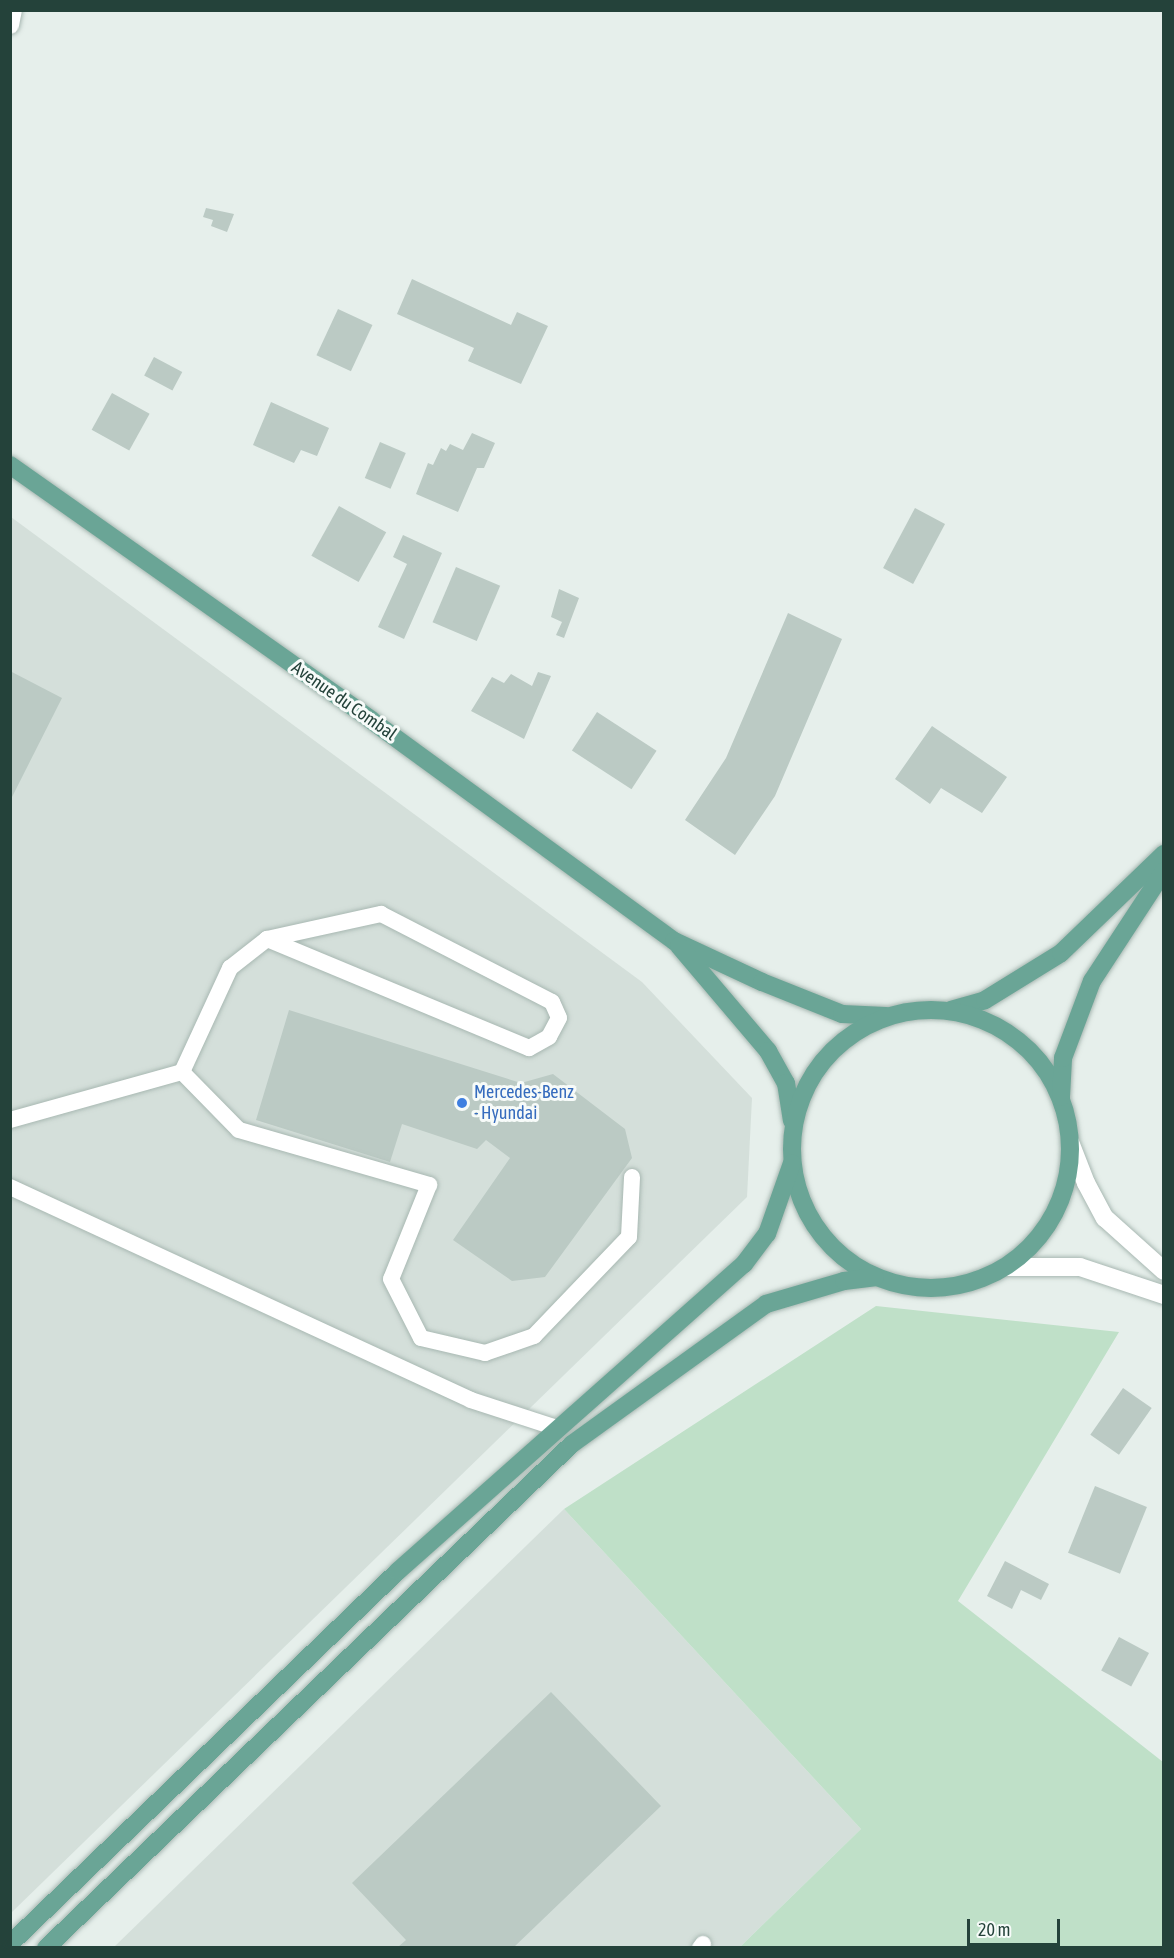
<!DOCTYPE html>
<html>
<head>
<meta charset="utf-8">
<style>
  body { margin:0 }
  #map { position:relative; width:1174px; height:1958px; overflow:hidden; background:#e6efeb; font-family:"Asap Condensed",sans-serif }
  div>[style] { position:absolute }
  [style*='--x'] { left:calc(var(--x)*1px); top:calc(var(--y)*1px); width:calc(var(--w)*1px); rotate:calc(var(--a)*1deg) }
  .built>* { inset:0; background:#d4dfda }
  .green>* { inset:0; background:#bfe0c8 }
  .building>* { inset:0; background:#bbcac4; transform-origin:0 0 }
  .roads { filter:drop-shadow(0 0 2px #a8b8b2) drop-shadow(0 0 2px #a8b8b2) }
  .service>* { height:16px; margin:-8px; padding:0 8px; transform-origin:8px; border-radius:8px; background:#fff }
  .minor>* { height:18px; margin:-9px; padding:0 9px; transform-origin:9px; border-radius:9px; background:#fff }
  .secondary>* { height:18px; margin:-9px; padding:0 9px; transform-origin:9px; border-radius:9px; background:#fff }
  .primary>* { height:18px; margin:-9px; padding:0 9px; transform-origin:9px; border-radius:9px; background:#6aa596 }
  .primary>.ring { margin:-9px; padding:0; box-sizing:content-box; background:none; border:18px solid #6aa596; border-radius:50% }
  .dots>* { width:16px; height:16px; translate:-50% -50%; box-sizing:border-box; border:3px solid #f7fbf9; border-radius:50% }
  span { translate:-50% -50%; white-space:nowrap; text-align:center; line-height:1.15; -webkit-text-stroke:6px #f7fbf9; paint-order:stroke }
  .street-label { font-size:18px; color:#24423a }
  .shop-label { font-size:18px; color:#366cbe }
  .left { translate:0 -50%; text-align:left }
  .frame { position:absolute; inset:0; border:12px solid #24423a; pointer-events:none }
  .scale { position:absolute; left:967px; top:1919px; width:93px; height:27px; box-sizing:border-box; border:3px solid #24423a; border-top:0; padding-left:8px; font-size:18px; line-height:21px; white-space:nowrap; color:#24423a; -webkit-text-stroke:4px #f7fbf9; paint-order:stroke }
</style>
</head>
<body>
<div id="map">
  <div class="built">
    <i style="clip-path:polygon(11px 517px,642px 982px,752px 1098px,747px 1197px,11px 1913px)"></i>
    <i style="clip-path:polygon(564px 1509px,861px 1829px,740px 1947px,113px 1948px)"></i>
  </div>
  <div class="green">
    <i style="clip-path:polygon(876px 1306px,1119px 1332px,958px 1601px,1163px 1762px,1163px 1947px,740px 1947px,861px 1829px,564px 1509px)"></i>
  </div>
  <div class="building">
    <i style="clip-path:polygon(206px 208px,234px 214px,227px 232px,211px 226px,213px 220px,203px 217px)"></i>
    <i style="clip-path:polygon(412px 279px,511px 325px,517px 312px,548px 326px,521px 384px,468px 361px,474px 348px,397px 314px)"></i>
    <i style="left:338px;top:309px;width:38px;height:51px;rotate:25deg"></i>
    <i style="left:154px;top:357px;width:32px;height:21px;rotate:28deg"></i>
    <i style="left:112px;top:393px;width:43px;height:42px;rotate:29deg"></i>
    <i style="clip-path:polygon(271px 402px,329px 428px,317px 456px,301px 450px,294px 463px,253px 445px)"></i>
    <i style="clip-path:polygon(472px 433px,495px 443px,484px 468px,477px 468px,458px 512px,416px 494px,428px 463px,433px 465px,441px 448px,446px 451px,450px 444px,463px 450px)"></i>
    <i style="left:380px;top:442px;width:28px;height:39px;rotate:23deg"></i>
    <i style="left:339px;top:506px;width:54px;height:57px;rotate:29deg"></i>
    <i style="left:915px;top:508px;width:34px;height:68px;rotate:28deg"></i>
    <i style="clip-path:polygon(403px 535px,442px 553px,404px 639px,378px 627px,407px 564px,393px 557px)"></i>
    <i style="left:456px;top:567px;width:48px;height:60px;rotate:23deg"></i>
    <i style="clip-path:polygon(559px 589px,579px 598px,564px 638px,556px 635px,562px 622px,551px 617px)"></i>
    <i style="clip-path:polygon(788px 613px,842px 639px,775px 796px,735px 855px,685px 820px,726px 758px)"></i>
    <i style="clip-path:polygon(10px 671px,62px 698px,10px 801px)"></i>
    <i style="clip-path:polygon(538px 672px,551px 676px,524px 739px,471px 711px,492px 677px,504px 683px,511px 674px,532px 686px)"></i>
    <i style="left:597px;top:712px;width:71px;height:46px;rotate:33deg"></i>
    <i style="clip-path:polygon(932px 726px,1007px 777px,982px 813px,941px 788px,930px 804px,895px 779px)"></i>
    <i style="clip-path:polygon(289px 1010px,521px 1083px,553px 1074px,625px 1129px,632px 1158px,545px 1277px,512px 1281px,453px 1240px,510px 1158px,486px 1140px,477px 1149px,402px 1124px,390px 1162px,256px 1120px)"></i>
    <i style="left:1123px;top:1388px;width:35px;height:57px;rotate:35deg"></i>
    <i style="left:1095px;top:1486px;width:56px;height:72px;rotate:22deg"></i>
    <i style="clip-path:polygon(1005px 1561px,1049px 1584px,1041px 1600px,1021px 1590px,1012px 1609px,987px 1596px)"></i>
    <i style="left:1119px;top:1637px;width:34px;height:38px;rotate:28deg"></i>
    <i style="clip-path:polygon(551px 1692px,661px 1806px,514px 1947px,398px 1947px,406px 1940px,352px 1883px)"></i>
  </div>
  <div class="roads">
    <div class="service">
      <i style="--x:182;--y:1072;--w:81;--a:45.5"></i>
      <i style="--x:239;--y:1130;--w:198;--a:16.1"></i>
      <i style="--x:429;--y:1185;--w:101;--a:112"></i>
      <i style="--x:391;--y:1279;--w:66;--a:63"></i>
      <i style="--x:421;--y:1338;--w:66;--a:13.2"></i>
      <i style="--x:485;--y:1353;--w:52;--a:-19.1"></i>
      <i style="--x:534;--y:1336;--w:137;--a:-46.2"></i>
      <i style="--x:629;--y:1237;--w:60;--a:-87.1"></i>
      <i style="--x:10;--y:1120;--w:179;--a:-15.6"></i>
      <i style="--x:182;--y:1072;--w:115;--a:-65.2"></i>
      <i style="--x:230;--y:968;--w:47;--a:-38.1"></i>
      <i style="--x:267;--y:939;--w:117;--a:-12.4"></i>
      <i style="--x:381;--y:914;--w:192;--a:27.2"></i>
      <i style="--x:552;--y:1002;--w:17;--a:66"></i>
      <i style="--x:559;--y:1018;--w:21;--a:118"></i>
      <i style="--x:549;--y:1037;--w:23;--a:151"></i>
      <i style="--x:529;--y:1048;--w:284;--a:-157.4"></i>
      <i style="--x:10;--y:1187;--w:508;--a:24.8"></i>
      <i style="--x:471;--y:1400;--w:90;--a:18"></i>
      <i style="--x:700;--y:1948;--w:5;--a:-53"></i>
    </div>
    <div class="minor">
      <i style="--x:10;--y:25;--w:15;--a:-79"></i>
    </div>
    <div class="secondary">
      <i style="--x:1070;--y:1142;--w:44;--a:68.7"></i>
      <i style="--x:1086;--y:1183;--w:40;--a:62"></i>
      <i style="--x:1105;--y:1218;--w:79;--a:41.9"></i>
      <i style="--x:1005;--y:1267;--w:75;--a:0"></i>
      <i style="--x:1080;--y:1267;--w:89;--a:18.4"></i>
    </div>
    <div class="primary">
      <i style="--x:10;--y:465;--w:442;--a:35.2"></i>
      <i style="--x:371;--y:720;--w:375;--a:36.1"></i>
      <i style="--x:674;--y:941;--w:97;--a:25"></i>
      <i style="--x:762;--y:982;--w:86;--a:21.8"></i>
      <i style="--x:842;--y:1014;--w:44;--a:2.6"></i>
      <i style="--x:679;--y:946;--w:138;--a:49.7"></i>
      <i style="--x:768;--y:1051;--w:37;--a:61"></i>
      <i style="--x:786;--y:1083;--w:38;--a:81"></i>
      <i style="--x:951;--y:1010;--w:35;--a:-16"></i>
      <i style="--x:985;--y:1000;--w:89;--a:-31.7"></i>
      <i style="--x:1061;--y:953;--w:143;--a:-43.9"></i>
      <i class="ring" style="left:792px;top:1010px;width:260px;height:260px"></i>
      <i style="--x:1061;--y:1097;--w:39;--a:-87"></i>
      <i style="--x:1063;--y:1058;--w:82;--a:-69.4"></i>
      <i style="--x:1092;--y:981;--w:131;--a:-56.8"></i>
      <i style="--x:10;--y:1944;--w:538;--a:-43.87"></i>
      <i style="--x:398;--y:1571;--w:463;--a:-41.6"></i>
      <i style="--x:744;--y:1264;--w:38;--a:-53"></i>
      <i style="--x:767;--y:1234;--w:75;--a:-70.6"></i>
      <i style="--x:46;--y:1948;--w:728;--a:-43.78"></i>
      <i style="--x:572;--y:1444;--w:239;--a:-35.8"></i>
      <i style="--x:766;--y:1304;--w:81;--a:-16.4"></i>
      <i style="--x:844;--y:1281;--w:31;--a:-7"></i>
    </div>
  </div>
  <div class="dots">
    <i style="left:462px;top:1103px;background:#3f7fe0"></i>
  </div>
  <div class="street-label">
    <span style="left:344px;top:701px;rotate:35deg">Avenue du Combal</span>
  </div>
  <div class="shop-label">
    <span class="left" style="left:474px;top:1103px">Mercedes-Benz<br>- Hyundai</span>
  </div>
  <div class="frame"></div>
  <div class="scale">20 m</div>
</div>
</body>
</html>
